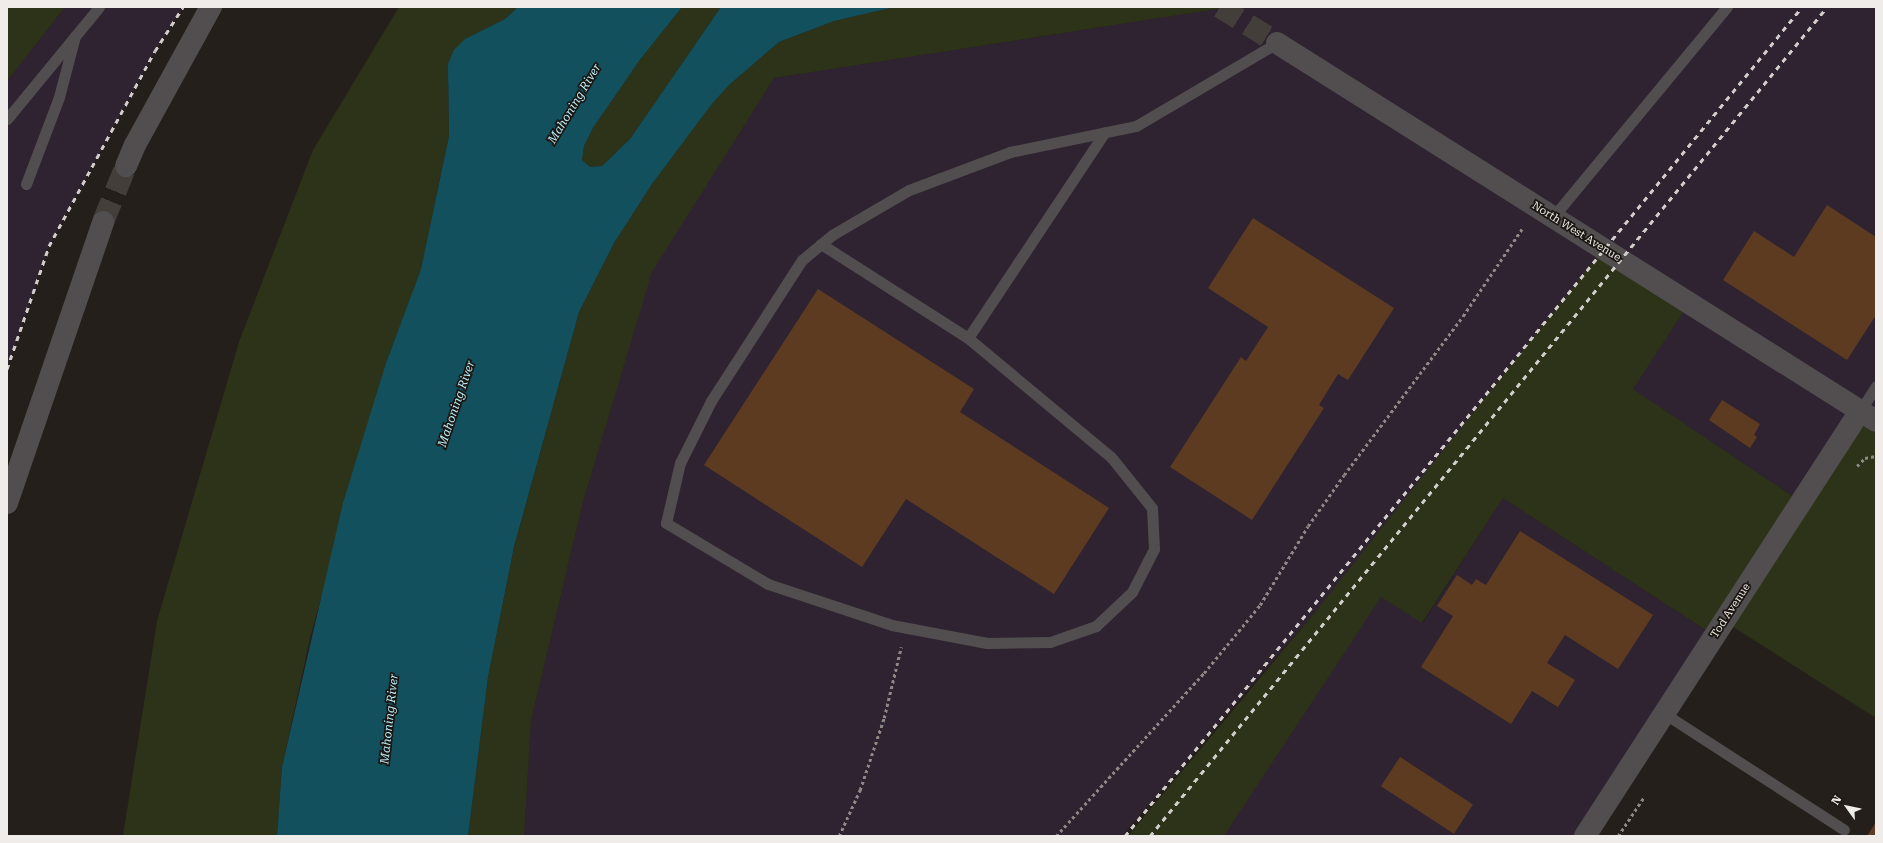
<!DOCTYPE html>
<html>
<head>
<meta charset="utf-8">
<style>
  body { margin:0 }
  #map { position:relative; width:1883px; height:843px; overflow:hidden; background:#251f1b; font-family:"Roboto Serif",serif }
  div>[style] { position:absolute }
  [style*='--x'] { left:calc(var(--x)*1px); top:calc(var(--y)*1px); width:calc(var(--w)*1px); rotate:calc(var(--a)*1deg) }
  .industrial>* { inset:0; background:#2f2331 }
  .green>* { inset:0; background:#2d3319 }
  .water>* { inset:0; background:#13505d }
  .building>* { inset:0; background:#5d3b20; transform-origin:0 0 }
  .street-tunnel>* { height:22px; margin-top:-11px; transform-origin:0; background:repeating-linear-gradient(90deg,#433e3a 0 22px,transparent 0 33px) }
  .path>* { height:2.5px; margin-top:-1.25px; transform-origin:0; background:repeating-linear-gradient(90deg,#8e8986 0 3px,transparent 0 6px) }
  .lane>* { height:11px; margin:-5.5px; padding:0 5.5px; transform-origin:5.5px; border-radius:5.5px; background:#524e4f }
  .street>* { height:22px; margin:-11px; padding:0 11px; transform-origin:11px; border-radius:11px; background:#524e4f }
  .rail>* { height:3px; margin-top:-1.5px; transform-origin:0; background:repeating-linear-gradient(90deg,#d2cecb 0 5px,transparent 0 10px) }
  span { translate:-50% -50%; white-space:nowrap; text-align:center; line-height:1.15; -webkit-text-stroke:3.5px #1b1612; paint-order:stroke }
  .street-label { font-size:11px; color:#f0ece9 }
  .water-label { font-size:12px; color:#baeefb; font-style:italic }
  .frame { position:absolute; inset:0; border:8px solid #f0ece9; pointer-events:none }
  .north { position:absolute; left:1827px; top:787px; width:40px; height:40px; -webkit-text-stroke:3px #1b1612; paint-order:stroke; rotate:303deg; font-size:11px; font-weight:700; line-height:16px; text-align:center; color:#f0ece9 }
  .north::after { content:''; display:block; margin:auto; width:14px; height:18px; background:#f0ece9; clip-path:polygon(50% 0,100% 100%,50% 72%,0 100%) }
</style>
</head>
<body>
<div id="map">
  <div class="industrial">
    <i style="clip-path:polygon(65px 7px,183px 7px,155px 51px,49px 246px,7px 369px,7px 81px)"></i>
    <i style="clip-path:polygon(1230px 7px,1876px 7px,1876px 421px,1801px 502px,1632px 389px,1689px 303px,1316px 611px,1122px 836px,524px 836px,531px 721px,583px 502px,652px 271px,774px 78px)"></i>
    <i style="clip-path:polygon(1503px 498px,1715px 636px,1585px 836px,1224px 836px,1381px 596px,1423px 623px)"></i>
  </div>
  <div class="green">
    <i style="clip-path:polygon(7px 7px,65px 7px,7px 81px)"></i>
    <i style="clip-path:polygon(399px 7px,518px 7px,505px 19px,465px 39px,448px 84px,449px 136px,421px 269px,386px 363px,310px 638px,282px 767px,277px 836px,123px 836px,157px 621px,239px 342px,313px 150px)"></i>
    <i style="clip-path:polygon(682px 7px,721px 7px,630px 139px,602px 166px,589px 167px,582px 160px,584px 146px,593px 128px,639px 61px)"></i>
    <i style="clip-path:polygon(895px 7px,1230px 7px,774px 78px,652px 272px,583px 502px,531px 721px,524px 836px,468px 836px,488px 677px,514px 548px,579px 312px,614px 243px,652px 184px,711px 105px,729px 85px,779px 42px,834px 21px)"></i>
    <i style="clip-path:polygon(1603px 249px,1689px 303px,1633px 389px,1801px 502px,1860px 411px,1876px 421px,1876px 718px,1724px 621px,1715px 636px,1503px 498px,1422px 623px,1381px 597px,1224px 836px,1128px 836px,1316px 611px)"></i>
  </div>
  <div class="water">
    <i style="clip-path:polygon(518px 7px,682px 7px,639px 61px,593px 128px,584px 146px,582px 160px,590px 167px,602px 166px,630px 139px,721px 7px,895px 7px,834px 21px,779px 42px,729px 85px,711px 105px,652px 184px,614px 243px,579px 312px,514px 547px,488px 677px,468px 836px,277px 836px,282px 767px,343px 503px,386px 363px,421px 269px,449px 136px,448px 64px,454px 50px,465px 39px,505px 19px)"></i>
  </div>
  <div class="building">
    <i style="clip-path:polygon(1827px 205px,1876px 237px,1876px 315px,1847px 360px,1723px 280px,1754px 231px,1794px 257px)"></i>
    <i style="clip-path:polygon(1253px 218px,1394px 308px,1348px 380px,1338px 374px,1319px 405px,1324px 408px,1252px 520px,1170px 467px,1241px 357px,1246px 361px,1268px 327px,1208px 288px)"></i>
    <i style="clip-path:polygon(818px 289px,974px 389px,960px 412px,1109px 508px,1054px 594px,906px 499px,862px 567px,704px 465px)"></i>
    <i style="clip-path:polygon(1722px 400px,1760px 424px,1754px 435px,1757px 437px,1750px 448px,1709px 420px)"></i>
    <i style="clip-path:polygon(1520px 531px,1653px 615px,1618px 669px,1565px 635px,1547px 663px,1575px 680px,1558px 707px,1532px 691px,1511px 724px,1421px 667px,1453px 616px,1437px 606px,1457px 575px,1472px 585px,1476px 579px,1486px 585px)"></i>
    <i style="left:1400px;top:757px;width:87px;height:35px;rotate:33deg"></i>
    <i style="clip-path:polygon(1876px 822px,1876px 836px,1867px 836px)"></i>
  </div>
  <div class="street-tunnel">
    <i style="--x:1220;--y:7;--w:67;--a:32.3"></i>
    <i style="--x:103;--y:222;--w:61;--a:-67.7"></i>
  </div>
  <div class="path">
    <i style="--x:1857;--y:466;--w:11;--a:-45"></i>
    <i style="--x:1865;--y:458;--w:11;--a:-10"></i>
    <i style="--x:839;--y:836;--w:51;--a:-65.5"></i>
    <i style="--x:860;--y:790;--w:76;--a:-71.6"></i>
    <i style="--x:884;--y:718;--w:73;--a:-76.5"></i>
    <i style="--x:1056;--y:836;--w:220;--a:-47.8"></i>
    <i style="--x:1204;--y:673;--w:88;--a:-50.5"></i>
    <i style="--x:1260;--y:605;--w:92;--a:-58.7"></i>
    <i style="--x:1308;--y:526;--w:62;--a:-54.8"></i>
    <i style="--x:1344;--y:475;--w:199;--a:-53.2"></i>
    <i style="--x:1463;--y:316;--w:105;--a:-55.9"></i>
    <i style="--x:1618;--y:836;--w:47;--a:-56.3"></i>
  </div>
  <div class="lane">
    <i style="--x:7;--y:119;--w:145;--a:-50.6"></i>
    <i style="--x:26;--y:184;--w:93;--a:-69.2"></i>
    <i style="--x:59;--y:97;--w:63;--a:-75.3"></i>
    <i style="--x:1553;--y:217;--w:273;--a:-50.4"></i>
    <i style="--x:821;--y:244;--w:174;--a:32.6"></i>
    <i style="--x:968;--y:338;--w:186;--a:39.8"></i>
    <i style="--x:1111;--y:457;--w:65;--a:51.2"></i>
    <i style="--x:1152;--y:508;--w:41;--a:87.2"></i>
    <i style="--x:1154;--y:549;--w:48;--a:117.1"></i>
    <i style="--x:1132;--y:592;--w:50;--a:136.6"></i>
    <i style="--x:1096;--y:626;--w:49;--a:160.8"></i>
    <i style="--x:1050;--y:642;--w:63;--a:179.1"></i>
    <i style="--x:987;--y:643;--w:97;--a:-169.3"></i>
    <i style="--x:892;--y:625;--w:131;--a:-161.7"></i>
    <i style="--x:768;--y:584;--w:119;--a:-149.1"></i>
    <i style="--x:666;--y:523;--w:62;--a:-76.9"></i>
    <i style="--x:680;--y:463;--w:69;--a:-63.4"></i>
    <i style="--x:711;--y:401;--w:168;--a:-57.2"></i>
    <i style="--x:802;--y:260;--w:25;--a:-40"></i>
    <i style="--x:821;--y:244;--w:14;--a:-39"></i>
    <i style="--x:832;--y:235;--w:89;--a:-30.3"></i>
    <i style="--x:909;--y:190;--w:108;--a:-20.6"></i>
    <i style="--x:1010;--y:152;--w:129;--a:-11.7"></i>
    <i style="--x:1136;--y:126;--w:164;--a:-30.5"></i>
    <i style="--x:968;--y:338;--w:247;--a:-56.4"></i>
    <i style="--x:1860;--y:411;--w:30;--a:-57"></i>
    <i style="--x:1665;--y:714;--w:213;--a:32.9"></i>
  </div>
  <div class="street">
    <i style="--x:1277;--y:43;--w:708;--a:32.25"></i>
    <i style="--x:126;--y:166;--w:23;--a:-67"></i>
    <i style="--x:135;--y:145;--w:158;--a:-61.2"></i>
    <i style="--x:7;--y:503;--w:297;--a:-71.1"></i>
    <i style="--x:1585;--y:836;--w:506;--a:-57.09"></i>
  </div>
  <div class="rail">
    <i style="--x:7;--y:369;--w:130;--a:-71.1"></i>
    <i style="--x:49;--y:246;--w:222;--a:-61.5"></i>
    <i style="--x:155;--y:51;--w:52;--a:-57.5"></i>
    <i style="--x:1125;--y:836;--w:1070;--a:-50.76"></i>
    <i style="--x:1150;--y:836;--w:1070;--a:-50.76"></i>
  </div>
  <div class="street-label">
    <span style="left:1576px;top:232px;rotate:32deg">North West Avenue</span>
    <span style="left:1731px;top:611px;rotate:-57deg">Tod Avenue</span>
  </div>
  <div class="water-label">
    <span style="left:575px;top:104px;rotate:-59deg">Mahoning River</span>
    <span style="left:457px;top:404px;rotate:-71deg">Mahoning River</span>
    <span style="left:390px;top:719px;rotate:-84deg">Mahoning River</span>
  </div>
  <div class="frame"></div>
  <div class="north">N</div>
</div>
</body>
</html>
